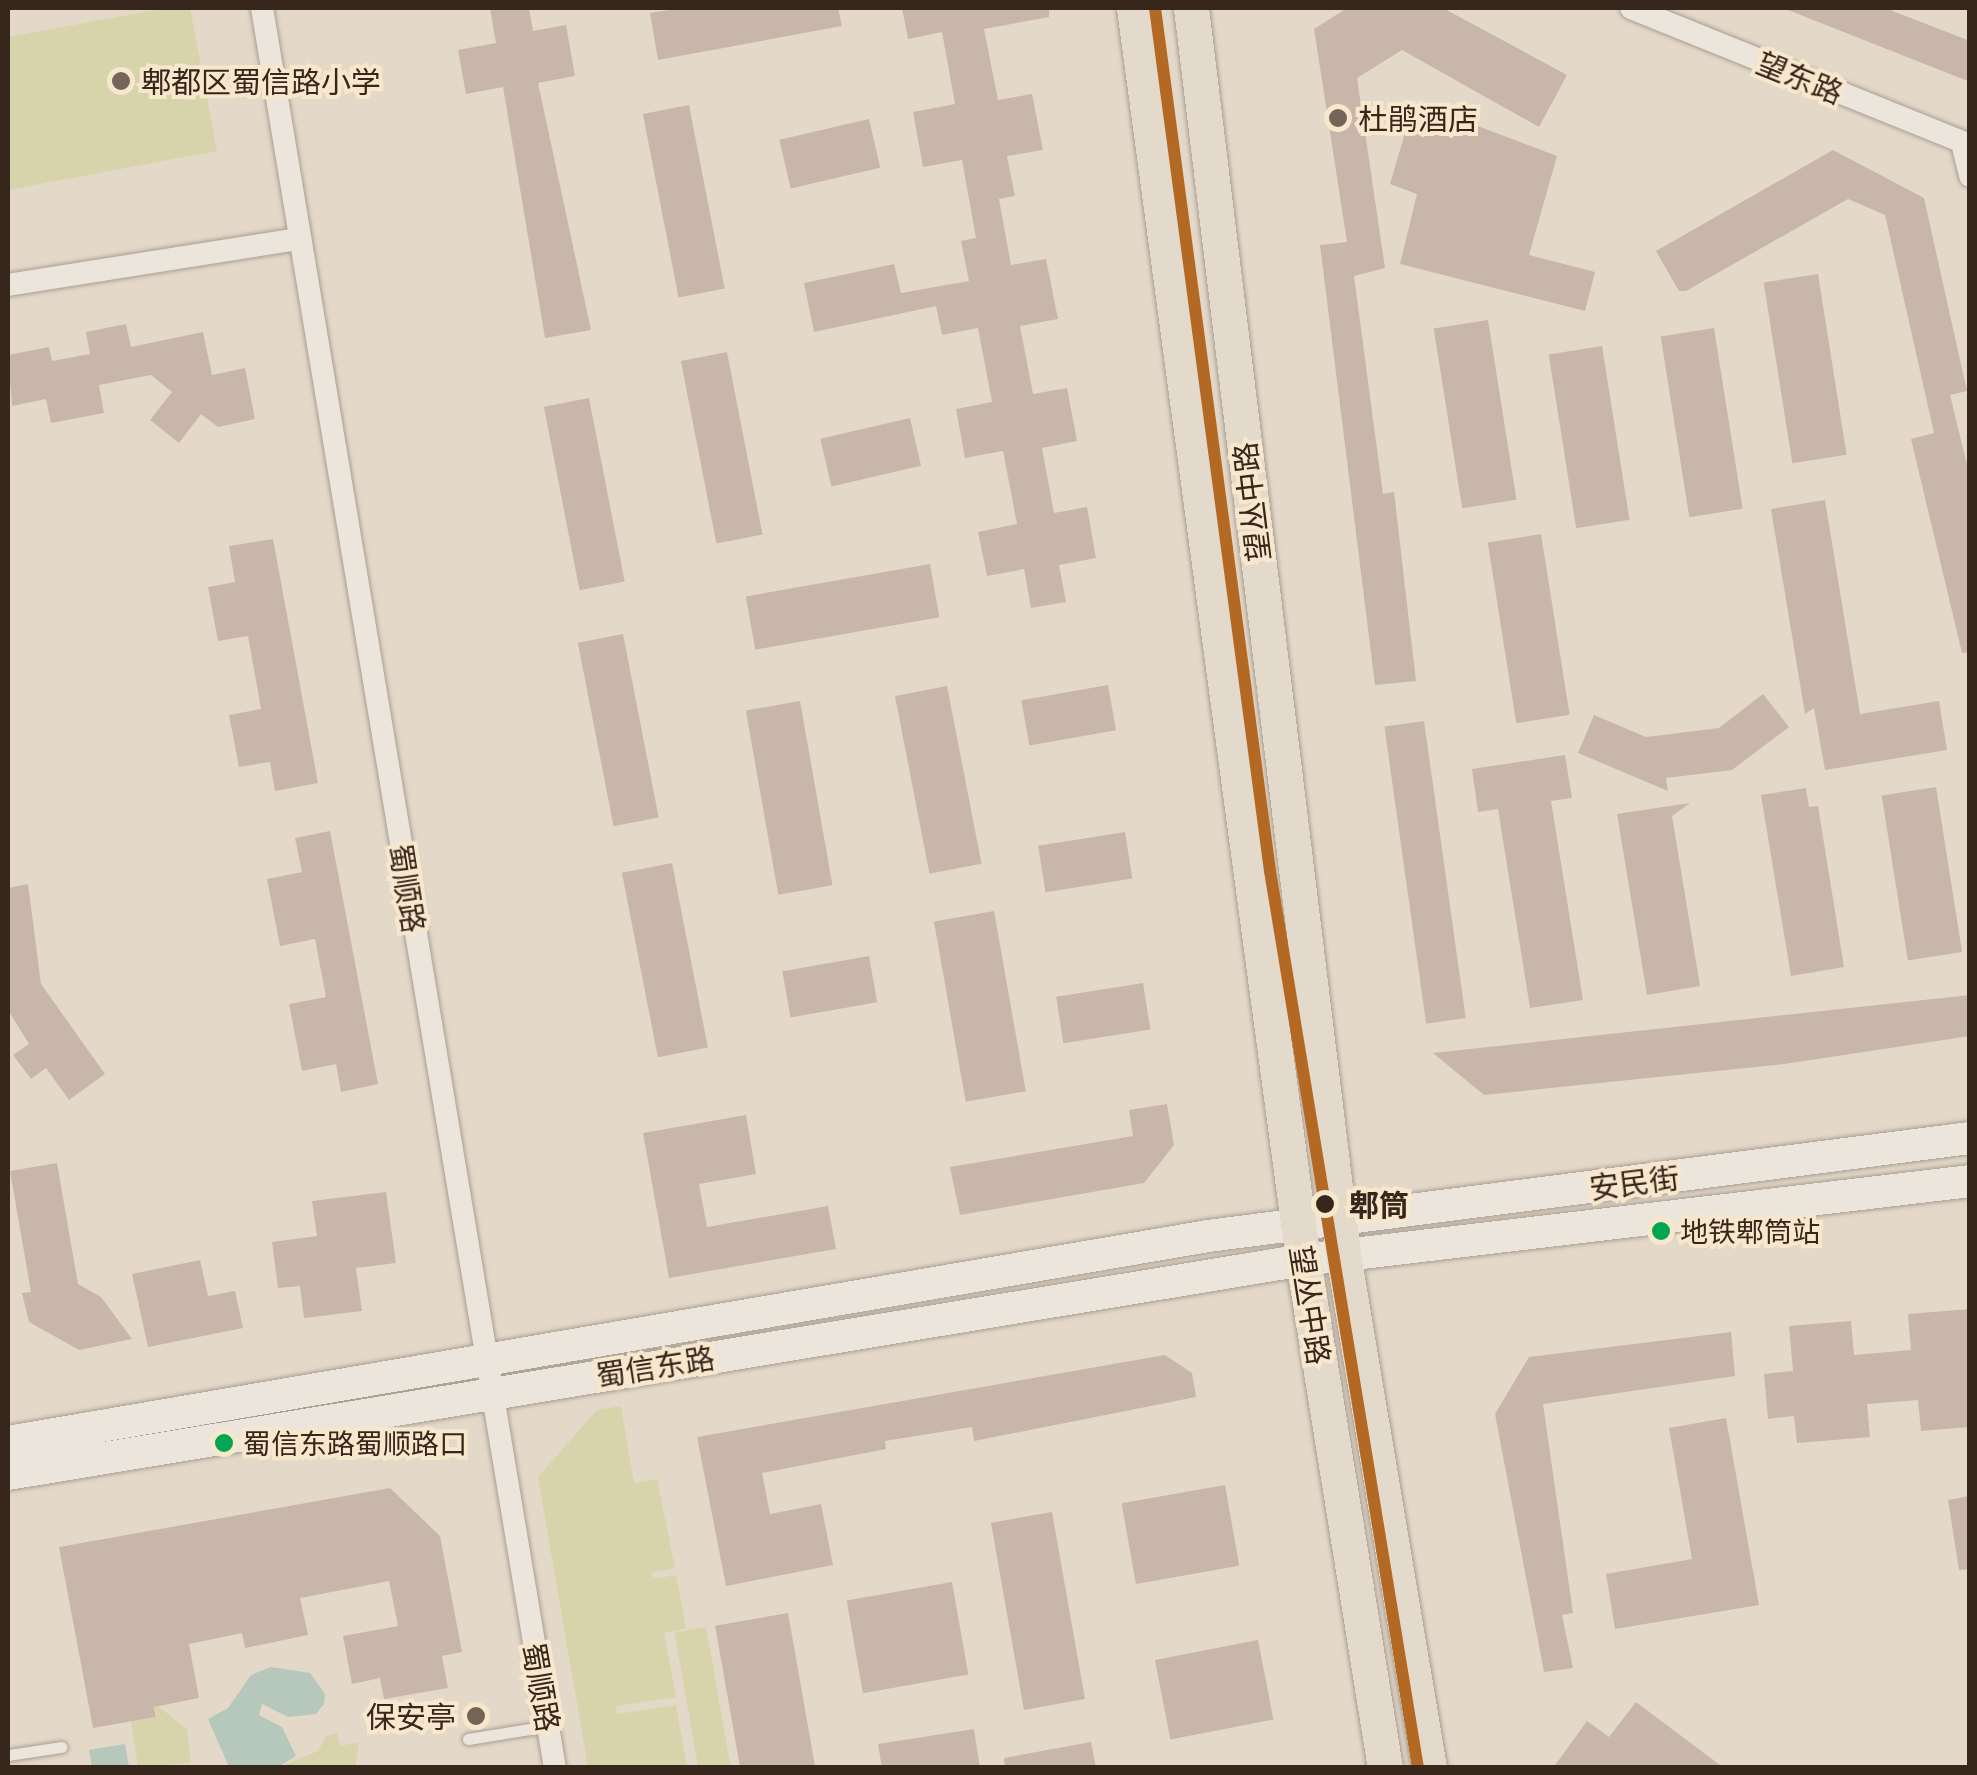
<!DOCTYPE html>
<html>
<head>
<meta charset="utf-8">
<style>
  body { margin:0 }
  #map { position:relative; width:1977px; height:1775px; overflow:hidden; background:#e4d9c9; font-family:"Playfair Display","Noto Sans SC",serif }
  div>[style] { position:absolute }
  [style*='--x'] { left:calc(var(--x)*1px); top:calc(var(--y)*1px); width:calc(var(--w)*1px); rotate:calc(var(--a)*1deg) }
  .green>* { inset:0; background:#d7d3aa; transform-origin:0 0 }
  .water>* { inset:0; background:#b5c8bb }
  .building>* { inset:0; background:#c8b6aa; transform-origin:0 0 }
  .roads { filter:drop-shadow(0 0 2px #a99e93) drop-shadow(0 0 2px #a99e93) }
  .lane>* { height:11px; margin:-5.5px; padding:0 5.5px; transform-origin:5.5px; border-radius:5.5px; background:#ece5db }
  .street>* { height:22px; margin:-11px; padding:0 11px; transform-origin:11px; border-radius:11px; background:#ece5db }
  .secondary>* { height:32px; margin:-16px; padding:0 16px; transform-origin:16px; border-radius:16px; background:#ece5db }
  .primary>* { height:35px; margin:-17.5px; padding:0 17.5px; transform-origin:17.5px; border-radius:17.5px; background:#e3dacc }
  .metro-1>* { height:12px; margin:-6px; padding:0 6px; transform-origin:6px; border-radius:6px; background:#b36924 }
  .dots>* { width:28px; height:28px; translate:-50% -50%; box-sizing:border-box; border:5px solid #f7e7cd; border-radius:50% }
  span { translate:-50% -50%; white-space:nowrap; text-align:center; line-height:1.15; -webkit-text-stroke:8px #f7e7cd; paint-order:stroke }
  .bus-label { font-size:28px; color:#37261b }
  .left { translate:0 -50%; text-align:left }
  .street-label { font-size:30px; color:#37261b }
  .poi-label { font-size:30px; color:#37261b }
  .right { translate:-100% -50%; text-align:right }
  .stop-label { font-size:30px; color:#37261b; font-weight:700 }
  .frame { position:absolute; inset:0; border:10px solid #37261b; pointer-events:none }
</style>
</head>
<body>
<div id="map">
  <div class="green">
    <i style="clip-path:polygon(166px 8px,190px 8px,217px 151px,8px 190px,8px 37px)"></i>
    <i style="clip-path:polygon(621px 1406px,634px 1483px,657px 1479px,675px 1568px,652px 1572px,653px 1579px,676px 1575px,686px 1628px,664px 1633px,676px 1697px,616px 1706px,617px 1714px,676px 1705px,687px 1767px,588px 1767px,538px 1477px,597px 1410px)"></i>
    <i style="left:706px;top:1627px;width:142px;height:32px;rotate:80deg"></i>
    <i style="clip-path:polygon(154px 1703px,187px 1729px,191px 1763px,138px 1767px,131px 1722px,157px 1717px)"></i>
    <i style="clip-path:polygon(337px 1733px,340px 1746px,359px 1742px,355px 1767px,280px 1767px,318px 1751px,326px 1736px)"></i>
  </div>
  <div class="water">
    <i style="clip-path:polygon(271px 1667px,310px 1673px,325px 1694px,324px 1704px,316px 1714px,288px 1717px,262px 1704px,259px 1715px,282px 1727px,296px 1756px,278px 1767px,229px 1767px,208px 1719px,228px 1708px,251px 1675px)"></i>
    <i style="clip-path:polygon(125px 1744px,129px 1767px,92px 1767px,89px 1750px)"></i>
  </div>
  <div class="building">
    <i style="clip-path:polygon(490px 8px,529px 8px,533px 31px,566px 25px,575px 76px,538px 83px,591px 330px,545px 338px,503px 87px,466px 94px,458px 50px,496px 43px)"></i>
    <i style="clip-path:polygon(682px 8px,838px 8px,842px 26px,658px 60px,650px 13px)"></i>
    <i style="clip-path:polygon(902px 8px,1049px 8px,1049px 17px,984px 29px,998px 100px,1032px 94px,1043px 150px,1007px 156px,1015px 196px,999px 199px,1011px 265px,1046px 259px,1058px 319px,1020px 326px,1033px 394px,1067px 388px,1077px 441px,1042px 448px,1054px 513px,1087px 507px,1096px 558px,1059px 565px,1066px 602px,1031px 608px,1024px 569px,987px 576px,978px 532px,1017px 524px,1003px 451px,965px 458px,956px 409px,992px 402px,978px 328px,942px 335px,936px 306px,814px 332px,804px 283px,894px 264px,901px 293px,969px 281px,961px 241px,976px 238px,962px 160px,923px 167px,913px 112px,955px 104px,942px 32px,908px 39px)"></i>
    <i style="clip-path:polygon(1347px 8px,1443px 8px,1567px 75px,1539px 127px,1402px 50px,1357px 78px,1385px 268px,1354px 276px,1383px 494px,1394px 492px,1416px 681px,1375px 685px,1320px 245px,1347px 242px,1314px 29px)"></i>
    <i style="clip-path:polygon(1783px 8px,1885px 8px,1970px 41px,1970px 82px)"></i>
    <i style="clip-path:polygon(1414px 102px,1557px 156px,1529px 255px,1595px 272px,1585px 311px,1400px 264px,1417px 194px,1390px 184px)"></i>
    <i style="left:689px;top:105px;width:187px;height:47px;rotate:79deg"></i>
    <i style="left:869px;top:119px;width:50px;height:92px;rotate:77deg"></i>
    <i style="clip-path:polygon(1833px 150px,1924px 198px,1967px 391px,1950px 395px,1970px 477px,1970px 652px,1962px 653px,1911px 439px,1934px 433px,1885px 215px,1848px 199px,1686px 291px,1679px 291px,1656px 251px)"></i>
    <i style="left:1818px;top:274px;width:183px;height:55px;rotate:81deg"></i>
    <i style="left:1488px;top:320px;width:182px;height:55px;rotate:81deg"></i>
    <i style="clip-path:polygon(126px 324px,131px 347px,203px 332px,212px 375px,245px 368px,255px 419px,218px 427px,201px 414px,179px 443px,150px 420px,172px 392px,151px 375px,99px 385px,104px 413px,51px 423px,46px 399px,12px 406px,8px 355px,49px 347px,52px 361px,90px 354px,86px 332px)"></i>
    <i style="left:1714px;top:328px;width:183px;height:54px;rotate:81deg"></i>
    <i style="left:1602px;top:346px;width:176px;height:54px;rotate:81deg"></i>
    <i style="left:727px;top:352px;width:186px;height:47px;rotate:79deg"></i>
    <i style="left:589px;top:398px;width:187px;height:46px;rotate:79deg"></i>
    <i style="left:910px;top:418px;width:49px;height:92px;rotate:77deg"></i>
    <i style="clip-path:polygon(1825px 500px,1860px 714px,1939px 701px,1947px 750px,1825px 770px,1814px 708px,1805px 714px,1771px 509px)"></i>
    <i style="left:1541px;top:534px;width:183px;height:54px;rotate:81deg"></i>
    <i style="clip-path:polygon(273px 539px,318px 783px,275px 791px,270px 762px,239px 767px,229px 715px,261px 709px,248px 636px,218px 641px,208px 587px,235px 582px,229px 546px)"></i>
    <i style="left:930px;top:564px;width:54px;height:187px;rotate:80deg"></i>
    <i style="left:623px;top:634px;width:187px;height:46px;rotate:79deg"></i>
    <i style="left:1108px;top:685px;width:46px;height:88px;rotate:80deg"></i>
    <i style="left:947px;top:686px;width:181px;height:53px;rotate:79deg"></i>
    <i style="clip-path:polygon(1763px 694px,1789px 727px,1732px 770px,1666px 778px,1668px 791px,1578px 753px,1594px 715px,1646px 737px,1719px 728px)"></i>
    <i style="left:800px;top:701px;width:187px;height:55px;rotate:80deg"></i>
    <i style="left:1424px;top:721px;width:300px;height:40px;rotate:82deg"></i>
    <i style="clip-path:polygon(1565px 755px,1572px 798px,1551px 801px,1583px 1000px,1530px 1008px,1498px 809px,1478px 812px,1472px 769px)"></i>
    <i style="left:1936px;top:787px;width:167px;height:55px;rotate:81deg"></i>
    <i style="clip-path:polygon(1806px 788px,1809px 807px,1818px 806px,1844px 967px,1791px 976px,1761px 795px)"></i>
    <i style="clip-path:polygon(1690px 803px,1672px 816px,1700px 986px,1647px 995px,1617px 814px)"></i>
    <i style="clip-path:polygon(330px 831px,378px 1084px,341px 1092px,336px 1064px,302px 1071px,289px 1004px,326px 997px,315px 939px,280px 946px,267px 879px,302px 872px,295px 838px)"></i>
    <i style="left:1125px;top:832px;width:47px;height:88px;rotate:81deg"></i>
    <i style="left:672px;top:863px;width:188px;height:51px;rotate:79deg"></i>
    <i style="clip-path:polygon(28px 884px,41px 984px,105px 1074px,69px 1100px,46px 1068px,31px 1079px,13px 1055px,29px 1044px,8px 1010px,8px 888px)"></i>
    <i style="left:994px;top:911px;width:183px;height:61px;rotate:80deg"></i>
    <i style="left:869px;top:956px;width:47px;height:88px;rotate:80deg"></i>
    <i style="left:1143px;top:983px;width:47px;height:88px;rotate:81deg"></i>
    <i style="clip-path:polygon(1970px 995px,1970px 1036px,1784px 1064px,1484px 1095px,1433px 1053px)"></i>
    <i style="clip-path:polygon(1167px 1104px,1174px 1145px,1144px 1183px,960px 1215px,950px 1167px,1133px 1136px,1129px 1110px)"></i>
    <i style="clip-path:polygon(746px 1115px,756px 1174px,699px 1184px,707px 1227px,828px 1206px,836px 1249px,669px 1278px,643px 1133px)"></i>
    <i style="clip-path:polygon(57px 1163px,78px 1284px,101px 1297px,132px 1339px,79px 1350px,29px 1322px,22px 1293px,31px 1292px,10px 1171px)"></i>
    <i style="clip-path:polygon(386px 1192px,396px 1263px,356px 1268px,362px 1311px,304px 1318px,300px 1286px,278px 1288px,272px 1242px,317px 1236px,312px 1201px)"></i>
    <i style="clip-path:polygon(200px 1260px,208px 1296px,235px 1291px,243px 1328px,148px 1347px,132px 1274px)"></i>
    <i style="clip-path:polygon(1970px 1309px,1970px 1427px,1921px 1431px,1918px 1400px,1867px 1404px,1870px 1437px,1797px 1443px,1794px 1416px,1768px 1419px,1764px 1374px,1793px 1371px,1789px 1326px,1851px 1321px,1854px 1355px,1911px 1350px,1908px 1314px)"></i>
    <i style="clip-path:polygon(1731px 1332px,1735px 1376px,1543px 1404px,1573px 1613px,1562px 1615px,1573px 1668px,1544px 1672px,1495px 1414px,1529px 1357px)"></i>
    <i style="clip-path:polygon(1165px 1355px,1192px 1373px,1196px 1397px,974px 1441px,972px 1427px,885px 1441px,886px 1449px,762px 1473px,770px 1514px,821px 1504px,833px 1565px,726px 1586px,697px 1437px)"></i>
    <i style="clip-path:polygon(1726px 1418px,1759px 1605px,1615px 1629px,1606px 1574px,1692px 1559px,1669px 1428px)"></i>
    <i style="left:1225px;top:1485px;width:82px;height:105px;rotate:80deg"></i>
    <i style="clip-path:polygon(390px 1488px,440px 1536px,462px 1652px,442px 1656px,448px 1688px,384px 1699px,380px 1678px,352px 1684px,343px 1636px,398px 1626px,389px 1581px,300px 1598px,308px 1635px,245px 1648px,242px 1633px,189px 1644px,199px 1698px,154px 1707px,156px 1717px,93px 1728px,59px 1547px)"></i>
    <i style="clip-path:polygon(1970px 1496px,1970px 1569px,1959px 1570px,1948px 1500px)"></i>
    <i style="left:1052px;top:1512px;width:190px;height:62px;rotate:80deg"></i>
    <i style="left:952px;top:1582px;width:94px;height:107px;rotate:80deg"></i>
    <i style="left:788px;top:1613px;width:157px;height:74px;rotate:80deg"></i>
    <i style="left:1258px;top:1640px;width:81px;height:105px;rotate:79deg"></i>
    <i style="clip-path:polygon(1636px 1702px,1724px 1768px,1553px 1768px,1587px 1721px,1609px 1737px)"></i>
    <i style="clip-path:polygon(974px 1729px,980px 1768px,882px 1768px,878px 1744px)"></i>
    <i style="clip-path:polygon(1091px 1742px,1096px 1768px,1005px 1768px,1004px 1758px)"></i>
  </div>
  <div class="roads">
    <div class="lane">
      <i style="--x:468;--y:1739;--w:81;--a:-9.2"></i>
      <i style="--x:8;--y:1755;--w:54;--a:-8.6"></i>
    </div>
    <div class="street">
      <i style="--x:262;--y:8;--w:1784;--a:80.55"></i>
      <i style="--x:1631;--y:8;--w:366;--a:22"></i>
      <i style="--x:1962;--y:143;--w:34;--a:76"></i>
      <i style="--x:8;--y:285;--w:296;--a:-9"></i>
    </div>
    <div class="secondary">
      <i style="--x:8;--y:1442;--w:1218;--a:-9.74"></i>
      <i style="--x:1208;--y:1236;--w:768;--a:-7.33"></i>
      <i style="--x:8;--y:1474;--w:1313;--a:-9.38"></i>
      <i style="--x:1303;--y:1260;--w:672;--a:-6.75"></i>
    </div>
    <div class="primary">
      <i style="--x:1134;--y:8;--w:1263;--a:82.31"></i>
      <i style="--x:1303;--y:1260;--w:515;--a:80.83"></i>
      <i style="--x:1191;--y:8;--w:1255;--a:83.04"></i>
      <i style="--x:1343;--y:1254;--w:521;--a:80.5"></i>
    </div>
  </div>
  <div class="metro-1">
    <i style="--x:1155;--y:8;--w:871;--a:82.41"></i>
    <i style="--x:1270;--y:871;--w:909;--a:80.63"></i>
  </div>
  <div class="dots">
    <i style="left:121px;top:81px;background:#746558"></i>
    <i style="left:1338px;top:118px;background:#746558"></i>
    <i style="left:1325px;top:1204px;background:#37261b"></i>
    <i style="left:1661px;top:1231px;background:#00a651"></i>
    <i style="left:224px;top:1443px;background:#00a651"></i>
    <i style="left:476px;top:1716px;background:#746558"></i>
  </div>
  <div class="bus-label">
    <span class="left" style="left:1680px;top:1231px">地铁郫筒站</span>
    <span class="left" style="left:243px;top:1443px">蜀信东路蜀顺路口</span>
  </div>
  <div class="street-label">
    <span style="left:1800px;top:77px;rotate:22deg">望东路</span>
    <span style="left:1251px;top:502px;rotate:-97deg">望丛中路</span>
    <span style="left:408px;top:888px;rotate:81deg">蜀顺路</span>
    <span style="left:1634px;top:1182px;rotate:-7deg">安民街</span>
    <span style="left:1311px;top:1305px;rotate:81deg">望丛中路</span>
    <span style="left:655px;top:1366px;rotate:-9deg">蜀信东路</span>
    <span style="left:542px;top:1687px;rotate:80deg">蜀顺路</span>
  </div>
  <div class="poi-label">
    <span class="left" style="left:141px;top:81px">郫都区蜀信路小学</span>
    <span class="left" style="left:1358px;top:118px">杜鹃酒店</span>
    <span class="right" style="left:456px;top:1716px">保安亭</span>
  </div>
  <div class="stop-label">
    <span class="left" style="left:1349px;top:1204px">郫筒</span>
  </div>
  <div class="frame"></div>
</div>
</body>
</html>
